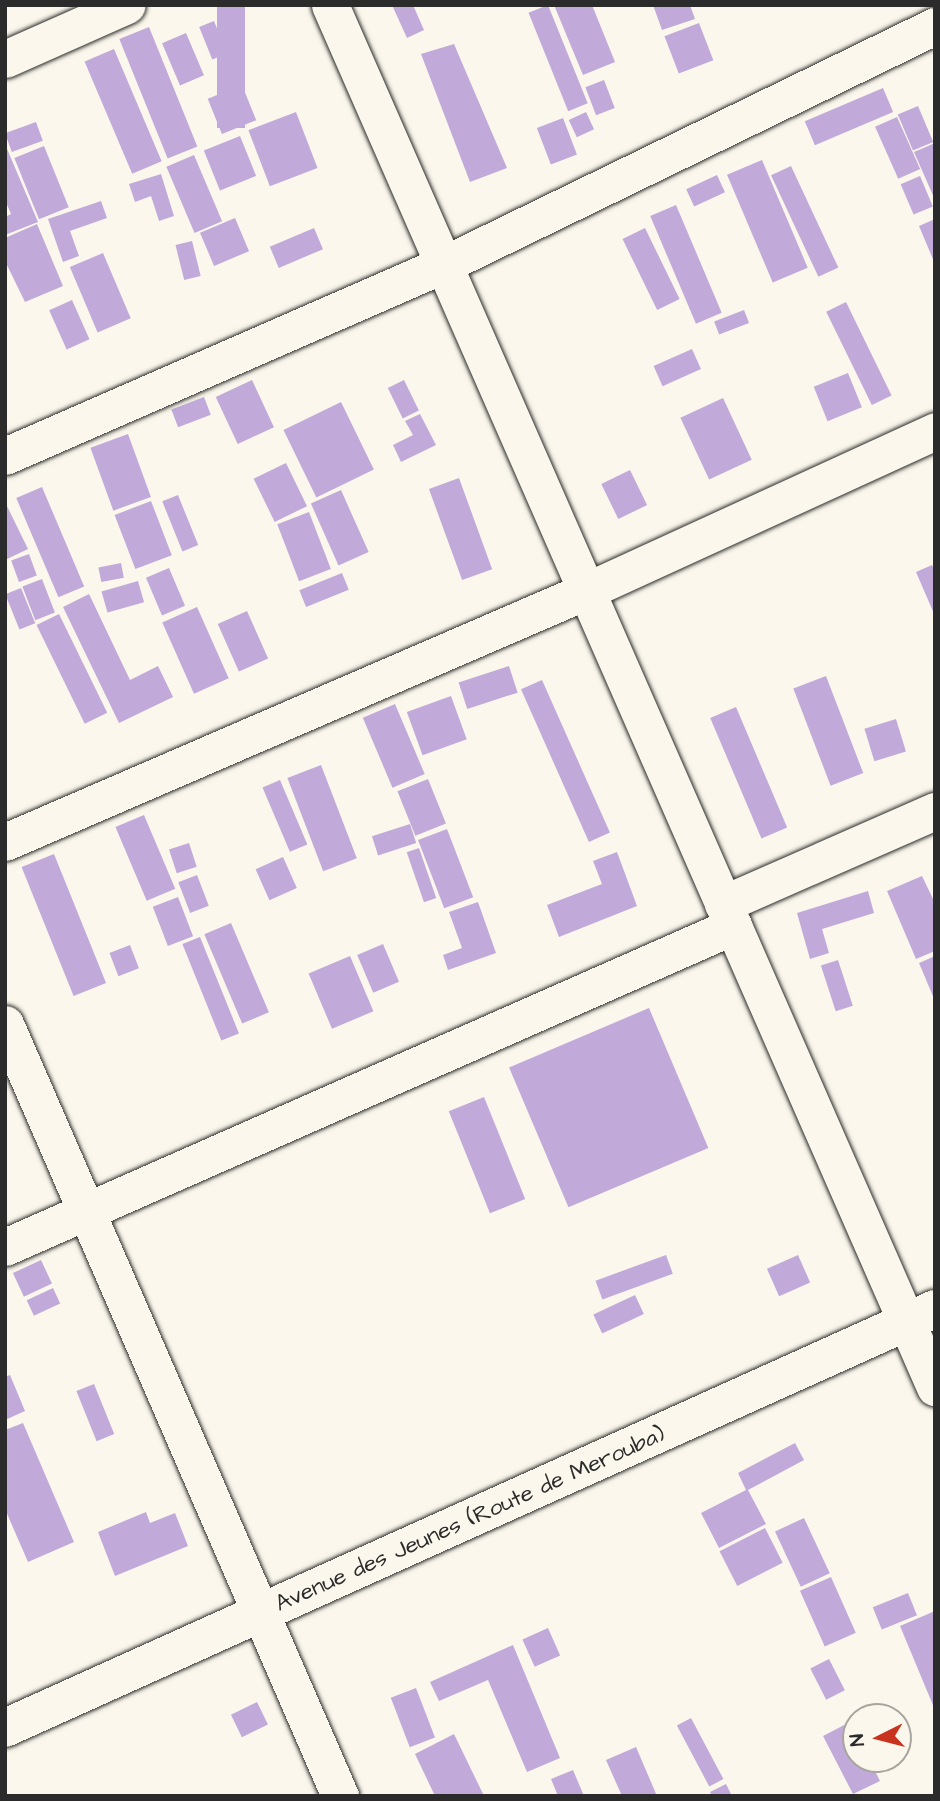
<!DOCTYPE html>
<html>
<head>
<meta charset="utf-8">
<style>
  body { margin:0 }
  #map { position:relative; width:940px; height:1801px; overflow:hidden; background:#fbf7ec; font-family:"Architects Daughter",sans-serif }
  div>[style] { position:absolute }
  [style*='--x'] { left:calc(var(--x)*1px); top:calc(var(--y)*1px); width:calc(var(--w)*1px); rotate:calc(var(--a)*1deg) }
  .building>* { inset:0; background:#c1aad9; transform-origin:0 0 }
  .roads { filter:drop-shadow(0 0 2px #2b2b2b) drop-shadow(0 0 2px #2b2b2b) }
  .minor>* { height:37px; margin:-18.5px; padding:0 18.5px; transform-origin:18.5px; border-radius:18.5px; background:#fbf7ec }
  .major>* { height:38px; margin:-19px; padding:0 19px; transform-origin:19px; border-radius:19px; background:#fbf7ec }
  span { translate:-50% -50%; white-space:nowrap; text-align:center; line-height:1.15; -webkit-text-stroke:6px #fbf7ec; paint-order:stroke }
  .street-label { font-size:23px; color:#2b2b2b }
  .frame { position:absolute; inset:0; border:7px solid #2b2b2b; pointer-events:none }
  .north { position:absolute; left:842px; top:1703px; width:70px; height:70px; box-sizing:border-box; background:#fbf7ec; border:2px solid #a8a59f; border-radius:50%; rotate:264deg; font-size:19px; font-weight:700; line-height:28px; text-align:center; color:#2b2b2b }
  .north::after { content:''; display:block; margin:auto; width:24px; height:32px; background:#c8321e; clip-path:polygon(50% 0,100% 100%,50% 72%,0 100%) }
</style>
</head>
<body>
<div id="map">
  <div class="building">
    <i style="left:217px;top:5px;width:28px;height:123px"></i>
    <i style="clip-path:polygon(392px 5px,413px 5px,424px 30px,407px 38px)"></i>
    <i style="left:548px;top:5px;width:106px;height:21px;rotate:68deg"></i>
    <i style="clip-path:polygon(554px 5px,592px 5px,615px 62px,583px 75px)"></i>
    <i style="clip-path:polygon(653px 5px,690px 5px,695px 19px,662px 30px)"></i>
    <i style="left:214px;top:21px;width:35px;height:16px;rotate:68deg"></i>
    <i style="left:699px;top:23px;width:40px;height:37px;rotate:69deg"></i>
    <i style="left:149px;top:27px;width:129px;height:32px;rotate:68deg"></i>
    <i style="left:186px;top:33px;width:46px;height:26px;rotate:67deg"></i>
    <i style="clip-path:polygon(454px 44px,507px 168px,470px 182px,421px 54px)"></i>
    <i style="left:114px;top:49px;width:122px;height:32px;rotate:67deg"></i>
    <i style="left:604px;top:80px;width:30px;height:20px;rotate:69deg"></i>
    <i style="left:242px;top:85px;width:38px;height:37px;rotate:68deg"></i>
    <i style="left:883px;top:88px;width:26px;height:85px;rotate:67deg"></i>
    <i style="left:918px;top:106px;width:39px;height:22px;rotate:67deg"></i>
    <i style="left:296px;top:112px;width:60px;height:51px;rotate:69deg"></i>
    <i style="left:586px;top:112px;width:19px;height:19px;rotate:65deg"></i>
    <i style="left:897px;top:117px;width:57px;height:24px;rotate:66deg"></i>
    <i style="left:563px;top:118px;width:39px;height:28px;rotate:69deg"></i>
    <i style="left:36px;top:122px;width:20px;height:33px;rotate:70deg"></i>
    <i style="left:240px;top:136px;width:43px;height:39px;rotate:68deg"></i>
    <i style="clip-path:polygon(935px 143px,935px 200px,914px 152px)"></i>
    <i style="clip-path:polygon(5px 144px,38px 222px,5px 235px,5px 217px,11px 214px,5px 200px)"></i>
    <i style="left:44px;top:146px;width:66px;height:32px;rotate:68deg"></i>
    <i style="left:194px;top:155px;width:72px;height:30px;rotate:67deg"></i>
    <i style="left:762px;top:160px;width:117px;height:38px;rotate:67deg"></i>
    <i style="left:791px;top:166px;width:112px;height:22px;rotate:65deg"></i>
    <i style="clip-path:polygon(161px 174px,174px 216px,159px 221px,151px 196px,135px 202px,129px 184px)"></i>
    <i style="left:717px;top:175px;width:19px;height:34px;rotate:65deg"></i>
    <i style="left:920px;top:176px;width:33px;height:21px;rotate:67deg"></i>
    <i style="clip-path:polygon(101px 201px,107px 218px,70px 231px,79px 256px,63px 262px,48px 219px)"></i>
    <i style="left:676px;top:205px;width:117px;height:28px;rotate:67deg"></i>
    <i style="left:235px;top:218px;width:36px;height:38px;rotate:67deg"></i>
    <i style="clip-path:polygon(935px 219px,935px 264px,919px 226px)"></i>
    <i style="clip-path:polygon(37px 224px,63px 286px,25px 302px,5px 261px,5px 238px)"></i>
    <i style="left:314px;top:228px;width:23px;height:48px;rotate:67deg"></i>
    <i style="left:645px;top:228px;width:79px;height:25px;rotate:64deg"></i>
    <i style="left:192px;top:241px;width:36px;height:17px;rotate:76deg"></i>
    <i style="left:103px;top:253px;width:71px;height:36px;rotate:67deg"></i>
    <i style="left:72px;top:300px;width:43px;height:25px;rotate:66deg"></i>
    <i style="left:846px;top:302px;width:104px;height:22px;rotate:64deg"></i>
    <i style="left:744px;top:310px;width:14px;height:32px;rotate:69deg"></i>
    <i style="left:692px;top:349px;width:22px;height:42px;rotate:66deg"></i>
    <i style="left:848px;top:373px;width:37px;height:37px;rotate:68deg"></i>
    <i style="left:252px;top:380px;width:52px;height:40px;rotate:65deg"></i>
    <i style="left:404px;top:380px;width:34px;height:18px;rotate:64deg"></i>
    <i style="left:204px;top:397px;width:19px;height:35px;rotate:69deg"></i>
    <i style="left:723px;top:398px;width:68px;height:47px;rotate:65deg"></i>
    <i style="left:341px;top:402px;width:75px;height:64px;rotate:64deg"></i>
    <i style="clip-path:polygon(420px 414px,436px 445px,401px 462px,393px 445px,413px 435px,405px 421px)"></i>
    <i style="left:128px;top:434px;width:67px;height:40px;rotate:70deg"></i>
    <i style="left:286px;top:463px;width:48px;height:36px;rotate:64deg"></i>
    <i style="left:630px;top:470px;width:39px;height:32px;rotate:64deg"></i>
    <i style="left:459px;top:478px;width:97px;height:32px;rotate:70deg"></i>
    <i style="left:42px;top:487px;width:108px;height:28px;rotate:67deg"></i>
    <i style="left:341px;top:490px;width:68px;height:33px;rotate:66deg"></i>
    <i style="left:178px;top:495px;width:54px;height:17px;rotate:68deg"></i>
    <i style="left:151px;top:501px;width:58px;height:39px;rotate:69deg"></i>
    <i style="clip-path:polygon(5px 502px,28px 549px,5px 560px)"></i>
    <i style="left:309px;top:512px;width:61px;height:34px;rotate:69deg"></i>
    <i style="left:29px;top:554px;width:23px;height:19px;rotate:70deg"></i>
    <i style="left:121px;top:563px;width:15px;height:23px;rotate:79deg"></i>
    <i style="clip-path:polygon(932px 565px,935px 571px,935px 616px,916px 572px)"></i>
    <i style="left:169px;top:568px;width:41px;height:25px;rotate:67deg"></i>
    <i style="left:342px;top:573px;width:18px;height:46px;rotate:68deg"></i>
    <i style="left:42px;top:579px;width:36px;height:21px;rotate:69deg"></i>
    <i style="left:138px;top:581px;width:22px;height:38px;rotate:74deg"></i>
    <i style="left:21px;top:588px;width:38px;height:17px;rotate:68deg"></i>
    <i style="clip-path:polygon(89px 594px,130px 680px,158px 666px,173px 697px,119px 723px,63px 607px)"></i>
    <i style="left:197px;top:607px;width:78px;height:38px;rotate:66deg"></i>
    <i style="left:247px;top:611px;width:52px;height:32px;rotate:66deg"></i>
    <i style="left:59px;top:614px;width:110px;height:25px;rotate:64deg"></i>
    <i style="left:509px;top:666px;width:28px;height:53px;rotate:72deg"></i>
    <i style="left:826px;top:676px;width:104px;height:35px;rotate:69deg"></i>
    <i style="left:542px;top:680px;width:167px;height:23px;rotate:66deg"></i>
    <i style="left:451px;top:696px;width:46px;height:47px;rotate:70deg"></i>
    <i style="left:395px;top:704px;width:76px;height:35px;rotate:67deg"></i>
    <i style="left:736px;top:707px;width:131px;height:28px;rotate:67deg"></i>
    <i style="left:896px;top:719px;width:34px;height:33px;rotate:73deg"></i>
    <i style="left:321px;top:765px;width:100px;height:36px;rotate:69deg"></i>
    <i style="left:428px;top:779px;width:48px;height:33px;rotate:68deg"></i>
    <i style="left:280px;top:780px;width:70px;height:19px;rotate:67deg"></i>
    <i style="left:144px;top:815px;width:80px;height:31px;rotate:67deg"></i>
    <i style="left:410px;top:824px;width:20px;height:40px;rotate:72deg"></i>
    <i style="left:447px;top:829px;width:73px;height:31px;rotate:69deg"></i>
    <i style="left:189px;top:843px;width:25px;height:21px;rotate:72deg"></i>
    <i style="left:419px;top:848px;width:53px;height:13px;rotate:71deg"></i>
    <i style="clip-path:polygon(617px 852px,637px 906px,559px 937px,547px 905px,602px 884px,593px 861px)"></i>
    <i style="left:54px;top:854px;width:139px;height:35px;rotate:68deg"></i>
    <i style="left:283px;top:857px;width:34px;height:30px;rotate:66deg"></i>
    <i style="left:197px;top:875px;width:33px;height:20px;rotate:69deg"></i>
    <i style="clip-path:polygon(922px 876px,935px 903px,935px 951px,916px 959px,887px 891px)"></i>
    <i style="clip-path:polygon(868px 891px,874px 913px,822px 929px,829px 953px,810px 959px,797px 913px)"></i>
    <i style="left:178px;top:897px;width:42px;height:27px;rotate:69deg"></i>
    <i style="clip-path:polygon(478px 902px,496px 953px,448px 970px,443px 955px,462px 948px,449px 912px)"></i>
    <i style="left:231px;top:923px;width:97px;height:29px;rotate:67deg"></i>
    <i style="left:200px;top:937px;width:104px;height:19px;rotate:68deg"></i>
    <i style="left:383px;top:944px;width:41px;height:28px;rotate:67deg"></i>
    <i style="left:130px;top:945px;width:25px;height:22px;rotate:69deg"></i>
    <i style="left:350px;top:956px;width:60px;height:45px;rotate:67deg"></i>
    <i style="clip-path:polygon(935px 956px,935px 1001px,919px 963px)"></i>
    <i style="left:838px;top:960px;width:48px;height:18px;rotate:72deg"></i>
    <i style="left:649px;top:1008px;width:152px;height:152px;rotate:67deg"></i>
    <i style="left:484px;top:1097px;width:110px;height:38px;rotate:68deg"></i>
    <i style="left:666px;top:1255px;width:20px;height:75px;rotate:70deg"></i>
    <i style="left:798px;top:1255px;width:30px;height:34px;rotate:66deg"></i>
    <i style="left:41px;top:1260px;width:26px;height:31px;rotate:65deg"></i>
    <i style="left:53px;top:1288px;width:17px;height:29px;rotate:65deg"></i>
    <i style="left:635px;top:1295px;width:21px;height:46px;rotate:65deg"></i>
    <i style="clip-path:polygon(10px 1375px,25px 1411px,5px 1420px,5px 1377px)"></i>
    <i style="left:94px;top:1384px;width:54px;height:19px;rotate:68deg"></i>
    <i style="clip-path:polygon(23px 1423px,74px 1542px,28px 1562px,5px 1509px,5px 1430px)"></i>
    <i style="clip-path:polygon(795px 1443px,804px 1460px,748px 1490px,766px 1524px,719px 1548px,701px 1513px,746px 1490px,738px 1473px)"></i>
    <i style="clip-path:polygon(146px 1512px,150px 1523px,175px 1513px,188px 1546px,115px 1576px,98px 1532px)"></i>
    <i style="left:804px;top:1518px;width:61px;height:32px;rotate:65deg"></i>
    <i style="left:765px;top:1528px;width:39px;height:51px;rotate:63deg"></i>
    <i style="left:831px;top:1577px;width:61px;height:34px;rotate:66deg"></i>
    <i style="left:908px;top:1593px;width:24px;height:38px;rotate:68deg"></i>
    <i style="clip-path:polygon(935px 1611px,935px 1710px,900px 1626px)"></i>
    <i style="left:548px;top:1628px;width:30px;height:28px;rotate:66deg"></i>
    <i style="clip-path:polygon(513px 1645px,560px 1758px,527px 1772px,488px 1680px,439px 1701px,430px 1682px)"></i>
    <i style="left:829px;top:1659px;width:35px;height:21px;rotate:63deg"></i>
    <i style="left:416px;top:1688px;width:53px;height:27px;rotate:69deg"></i>
    <i style="left:257px;top:1702px;width:25px;height:29px;rotate:64deg"></i>
    <i style="left:691px;top:1718px;width:69px;height:16px;rotate:62deg"></i>
    <i style="clip-path:polygon(850px 1722px,856px 1734px,856px 1759px,869px 1759px,880px 1781px,853px 1794px,823px 1736px)"></i>
    <i style="clip-path:polygon(454px 1734px,484px 1796px,435px 1796px,415px 1754px)"></i>
    <i style="clip-path:polygon(636px 1747px,657px 1796px,622px 1796px,606px 1760px)"></i>
    <i style="clip-path:polygon(573px 1770px,584px 1796px,558px 1796px,551px 1779px)"></i>
    <i style="clip-path:polygon(726px 1784px,732px 1796px,712px 1796px,710px 1792px)"></i>
  </div>
  <div class="roads">
    <div class="minor">
      <i style="--x:330;--y:5;--w:1509;--a:66.36"></i>
      <i style="--x:5;--y:59;--w:133;--a:-23.9"></i>
      <i style="--x:5;--y:456;--w:478;--a:-23.6"></i>
      <i style="--x:443;--y:265;--w:547;--a:-25.91"></i>
      <i style="--x:5;--y:842;--w:633;--a:-23.37"></i>
      <i style="--x:586;--y:591;--w:384;--a:-24.6"></i>
      <i style="--x:723;--y:904;--w:232;--a:-23.7"></i>
      <i style="--x:5;--y:1024;--w:842;--a:66.54"></i>
      <i style="--x:5;--y:1247;--w:796;--a:-23.79"></i>
    </div>
    <div class="major">
      <i style="--x:5;--y:1728;--w:1020;--a:-24.25"></i>
    </div>
  </div>
  <div class="street-label">
    <span style="left:470px;top:1519px;rotate:-24deg">Avenue des Jeunes (Route de Merouba)</span>
  </div>
  <div class="frame"></div>
  <div class="north">N</div>
</div>
</body>
</html>
